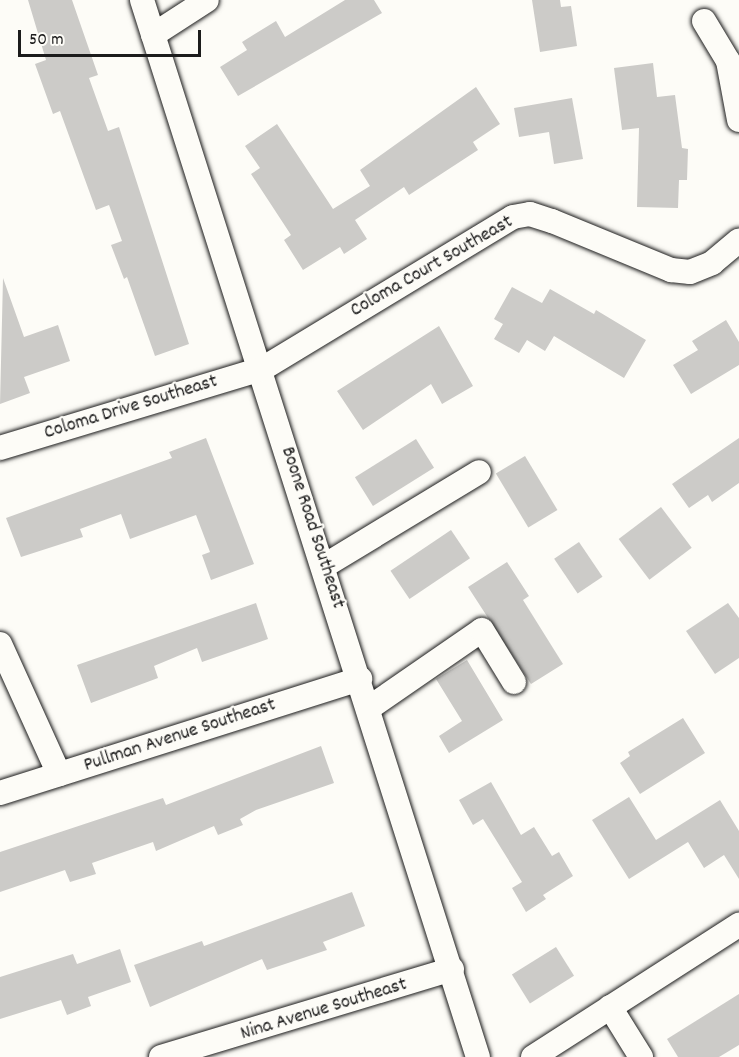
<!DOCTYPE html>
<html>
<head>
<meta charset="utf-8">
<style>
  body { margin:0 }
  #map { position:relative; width:739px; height:1057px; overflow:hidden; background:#fdfcf7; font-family:Dekko,sans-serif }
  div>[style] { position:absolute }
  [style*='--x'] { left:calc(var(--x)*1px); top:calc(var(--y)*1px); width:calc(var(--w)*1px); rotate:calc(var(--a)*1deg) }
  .building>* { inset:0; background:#cccbc8; transform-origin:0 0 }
  .roads { filter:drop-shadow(0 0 2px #1c1c1c) drop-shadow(0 0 2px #1c1c1c) }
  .minor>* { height:24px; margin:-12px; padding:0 12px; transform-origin:12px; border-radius:12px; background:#fdfcf7 }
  span { translate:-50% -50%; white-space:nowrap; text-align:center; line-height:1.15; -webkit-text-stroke:4.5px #fdfcf7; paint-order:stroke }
  .street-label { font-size:20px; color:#1c1c1c }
  .scale { position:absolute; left:18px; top:30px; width:183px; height:27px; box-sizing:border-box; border:3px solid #1c1c1c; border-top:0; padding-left:8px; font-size:18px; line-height:21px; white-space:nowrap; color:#1c1c1c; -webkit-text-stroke:4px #fdfcf7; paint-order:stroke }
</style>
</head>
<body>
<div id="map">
  <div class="building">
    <i style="clip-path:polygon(28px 0,72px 0,98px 75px,89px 78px,108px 131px,119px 127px,189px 344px,155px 356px,127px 277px,124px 279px,111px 245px,122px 241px,109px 205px,96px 210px,60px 111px,53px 114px,35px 64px,46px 60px)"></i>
    <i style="clip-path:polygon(345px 0,374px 0,382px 13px,238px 96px,220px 67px,247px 50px,242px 42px,276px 21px,285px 37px)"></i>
    <i style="clip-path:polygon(532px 0,560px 0,561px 7px,571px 6px,577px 46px,540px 52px)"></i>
    <i style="clip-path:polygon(653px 63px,657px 97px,675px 95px,682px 148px,688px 149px,687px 180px,679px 180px,678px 208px,637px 207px,639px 128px,622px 130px,614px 68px)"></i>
    <i style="clip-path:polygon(476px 87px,500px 124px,473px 142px,478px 150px,409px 195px,404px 187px,355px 220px,367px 239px,344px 254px,340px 247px,303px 270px,284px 240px,291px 235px,251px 174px,260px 168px,245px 146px,277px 124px,333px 209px,370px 186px,360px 170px)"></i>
    <i style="clip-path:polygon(572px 98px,583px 159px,554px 164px,549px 132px,519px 137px,514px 108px)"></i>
    <i style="clip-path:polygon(3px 278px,24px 337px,58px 325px,70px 361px,24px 377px,30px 393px,0 404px)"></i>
    <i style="clip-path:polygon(512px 287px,542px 303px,550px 289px,594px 314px,596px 310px,646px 340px,624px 378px,554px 336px,545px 351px,527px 340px,519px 353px,494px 339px,503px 324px,494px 319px)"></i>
    <i style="clip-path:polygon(726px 320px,739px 342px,739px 365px,691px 394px,673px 365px,698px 350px,692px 341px)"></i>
    <i style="clip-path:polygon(439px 326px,473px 386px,442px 404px,431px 384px,363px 430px,337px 391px)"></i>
    <i style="clip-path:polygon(206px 438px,254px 564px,211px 580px,202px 555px,210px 552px,196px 515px,130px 539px,121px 514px,80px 529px,83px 537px,21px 557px,6px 518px,172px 458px,169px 452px)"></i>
    <i style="clip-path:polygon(739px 438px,739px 483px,712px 502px,708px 495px,689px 508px,672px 484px)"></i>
    <i style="left:416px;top:439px;width:34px;height:72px;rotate:58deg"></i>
    <i style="left:525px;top:456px;width:63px;height:34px;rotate:59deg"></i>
    <i style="left:661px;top:507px;width:51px;height:53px;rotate:53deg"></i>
    <i style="left:451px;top:530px;width:34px;height:73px;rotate:56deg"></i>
    <i style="left:579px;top:542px;width:42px;height:30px;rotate:56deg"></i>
    <i style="clip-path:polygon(507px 562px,529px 596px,523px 600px,563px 664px,531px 684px,468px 587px)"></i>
    <i style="clip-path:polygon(256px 603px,268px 639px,202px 662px,197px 648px,154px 666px,158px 678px,91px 703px,77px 665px)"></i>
    <i style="clip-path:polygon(728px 603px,739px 618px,739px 658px,715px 674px,686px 631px)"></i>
    <i style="clip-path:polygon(467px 660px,503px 720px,449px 753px,439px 736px,462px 721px,436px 679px)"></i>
    <i style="clip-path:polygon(683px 718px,705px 753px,640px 794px,620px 763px,630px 756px,628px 752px)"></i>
    <i style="clip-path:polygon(321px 746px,334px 783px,256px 810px,240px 819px,243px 825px,218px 835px,214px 826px,156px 851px,153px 842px,92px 863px,96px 874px,70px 882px,65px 870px,0 892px,0 852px,163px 798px,166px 805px)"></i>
    <i style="clip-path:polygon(491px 782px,521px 835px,534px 827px,552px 856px,559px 852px,573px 876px,543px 895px,546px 899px,526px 912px,512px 888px,522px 882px,483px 819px,473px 825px,459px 800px)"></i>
    <i style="clip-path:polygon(629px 797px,656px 840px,720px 800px,739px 831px,739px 879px,724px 855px,704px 868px,688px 842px,629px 879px,592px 820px)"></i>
    <i style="clip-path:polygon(352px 892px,365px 926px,323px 942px,327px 950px,267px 970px,262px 959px,150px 1007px,134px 965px,202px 941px,204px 946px)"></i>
    <i style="left:556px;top:947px;width:34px;height:52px;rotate:58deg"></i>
    <i style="clip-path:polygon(120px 949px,131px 982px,88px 997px,91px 1006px,67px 1015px,61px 1000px,0 1019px,0 977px,73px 954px,77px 964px)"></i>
    <i style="clip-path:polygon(739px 994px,739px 1045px,719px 1057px,678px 1057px,667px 1039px)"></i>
  </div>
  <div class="roads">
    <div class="minor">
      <i style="--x:142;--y:0;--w:1109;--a:72.37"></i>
      <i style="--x:704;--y:21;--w:47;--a:59"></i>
      <i style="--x:728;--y:61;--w:60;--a:79.4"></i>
      <i style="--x:153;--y:35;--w:64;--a:-32.9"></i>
      <i style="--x:0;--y:448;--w:274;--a:-16.8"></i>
      <i style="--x:262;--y:369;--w:293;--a:-31.2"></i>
      <i style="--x:513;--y:217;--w:17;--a:-10"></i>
      <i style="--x:530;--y:214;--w:23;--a:18"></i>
      <i style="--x:552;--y:221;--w:129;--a:22.4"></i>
      <i style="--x:671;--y:270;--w:19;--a:6"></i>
      <i style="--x:690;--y:272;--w:24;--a:-22"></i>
      <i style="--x:712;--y:263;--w:35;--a:-40"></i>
      <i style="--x:324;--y:566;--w:181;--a:-31.2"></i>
      <i style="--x:0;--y:644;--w:143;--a:65.6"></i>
      <i style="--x:369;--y:708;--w:137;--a:-34.6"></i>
      <i style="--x:482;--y:630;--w:61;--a:58.4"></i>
      <i style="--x:0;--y:793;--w:378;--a:-17.6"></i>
      <i style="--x:610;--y:1007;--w:59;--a:58.2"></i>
      <i style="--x:161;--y:1057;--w:304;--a:-16.8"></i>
      <i style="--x:533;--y:1057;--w:245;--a:-32.7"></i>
    </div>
  </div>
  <div class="street-label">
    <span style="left:432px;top:267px;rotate:-30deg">Coloma Court Southeast</span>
    <span style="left:131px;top:408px;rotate:-17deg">Coloma Drive Southeast</span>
    <span style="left:312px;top:528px;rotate:72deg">Boone Road Southeast</span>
    <span style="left:180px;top:736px;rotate:-18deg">Pullman Avenue Southeast</span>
    <span style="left:324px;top:1010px;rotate:-17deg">Nina Avenue Southeast</span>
  </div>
  <div class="scale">50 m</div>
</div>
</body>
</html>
